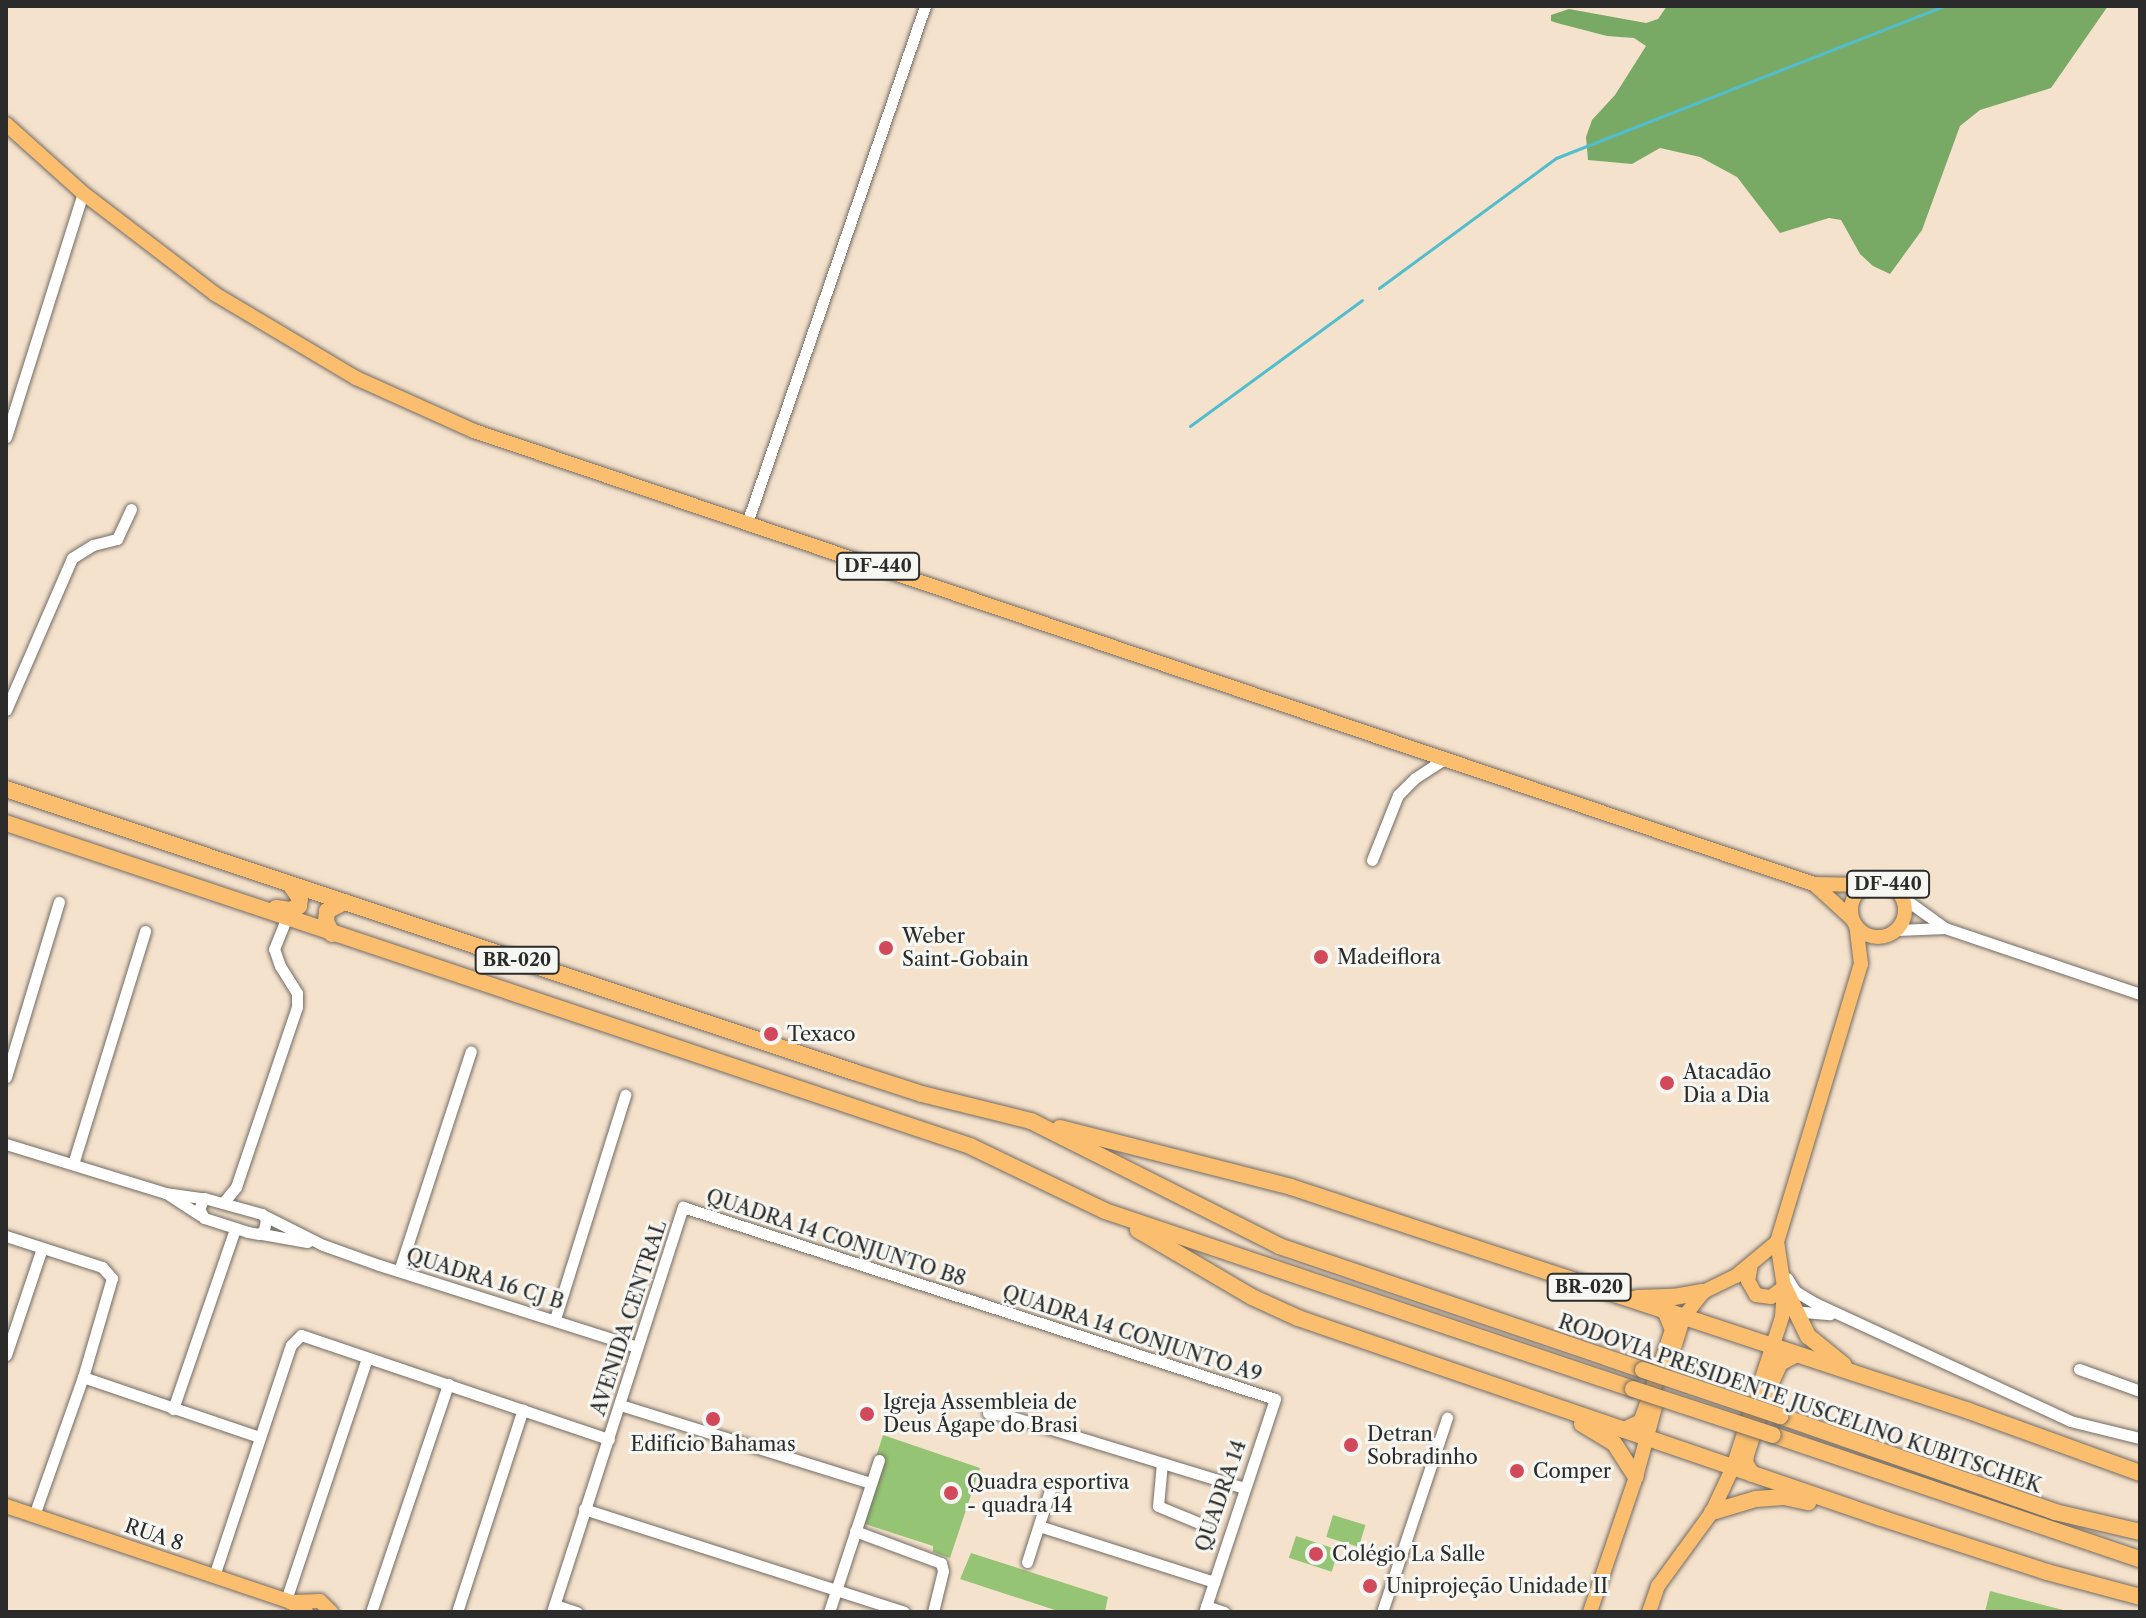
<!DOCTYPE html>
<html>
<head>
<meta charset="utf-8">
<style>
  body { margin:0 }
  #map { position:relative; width:2146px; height:1618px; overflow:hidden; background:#f5e2cc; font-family:"Libre Caslon Text",serif }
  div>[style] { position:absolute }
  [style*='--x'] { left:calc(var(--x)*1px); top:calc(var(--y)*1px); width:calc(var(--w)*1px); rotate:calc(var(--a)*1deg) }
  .green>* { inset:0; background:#95c574; transform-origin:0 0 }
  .forest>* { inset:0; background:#78aa66 }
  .stream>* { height:3px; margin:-1.5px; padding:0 1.5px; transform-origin:1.5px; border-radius:1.5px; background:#52becd }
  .roads { filter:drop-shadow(0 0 2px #726b63) drop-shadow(0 0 2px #726b63) }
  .minor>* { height:11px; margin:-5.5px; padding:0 5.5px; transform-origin:5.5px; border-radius:5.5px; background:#fff }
  .major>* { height:14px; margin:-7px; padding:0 7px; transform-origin:7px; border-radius:7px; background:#fabe6e }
  .major>.ring { margin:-7px; padding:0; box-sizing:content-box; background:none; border:14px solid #fabe6e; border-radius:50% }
  .highway>* { height:16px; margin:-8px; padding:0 8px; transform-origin:8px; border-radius:8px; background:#fabe6e }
  .bridges { filter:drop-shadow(0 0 2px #726b63) drop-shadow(0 0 2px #726b63) }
  .highway-bridge>* { height:16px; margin:-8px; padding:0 8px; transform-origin:8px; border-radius:8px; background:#fabe6e }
  .dots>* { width:22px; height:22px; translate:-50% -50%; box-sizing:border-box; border:4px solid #f6f6f2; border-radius:50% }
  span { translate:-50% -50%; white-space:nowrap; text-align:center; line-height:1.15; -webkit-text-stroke:6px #f6f6f2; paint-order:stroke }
  .shield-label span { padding:2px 6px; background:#f6f6f2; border:2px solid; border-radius:6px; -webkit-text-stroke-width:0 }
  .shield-label { font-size:18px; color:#2b2b2b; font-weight:700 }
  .poi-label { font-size:20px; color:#2b2b2b }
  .left { translate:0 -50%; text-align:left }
  .street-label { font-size:20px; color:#2b2b2b }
  .frame { position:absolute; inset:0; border:8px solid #2b2b2b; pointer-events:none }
</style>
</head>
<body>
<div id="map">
  <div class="green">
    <i style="clip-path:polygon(883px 1435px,980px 1468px,950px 1558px,933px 1552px,933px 1546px,865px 1524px,862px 1529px,854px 1525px)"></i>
    <i style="left:1333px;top:1515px;width:34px;height:23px;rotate:17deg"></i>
    <i style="left:1296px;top:1536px;width:45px;height:23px;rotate:18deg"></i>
    <i style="clip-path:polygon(971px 1553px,1108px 1597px,1105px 1612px,1061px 1612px,960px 1579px)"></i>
    <i style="clip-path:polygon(1990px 1591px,2071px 1612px,1985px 1612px)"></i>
  </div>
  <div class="forest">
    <i style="clip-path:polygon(1667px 6px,2108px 6px,2051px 88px,1980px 110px,1960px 126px,1922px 230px,1890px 274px,1873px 266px,1860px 254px,1841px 220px,1829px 218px,1780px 233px,1737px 177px,1700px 157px,1660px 148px,1632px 164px,1588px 160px,1586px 137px,1592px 120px,1615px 95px,1646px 46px,1634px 38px,1607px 36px,1557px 23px,1551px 21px,1551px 15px,1569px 9px,1646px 23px,1658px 19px)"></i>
  </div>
  <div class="stream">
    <i style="--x:1379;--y:288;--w:220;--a:-36.3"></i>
    <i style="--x:1556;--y:158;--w:417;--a:-21.4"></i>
    <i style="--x:1190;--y:426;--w:213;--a:-36.2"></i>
  </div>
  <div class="roads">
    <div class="minor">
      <i style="--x:6;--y:437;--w:256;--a:-72.5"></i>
      <i style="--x:747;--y:523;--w:547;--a:-71"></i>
      <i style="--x:6;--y:710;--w:166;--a:-66.5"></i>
      <i style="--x:72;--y:558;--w:25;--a:-32"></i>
      <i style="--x:93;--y:545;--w:25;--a:-14"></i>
      <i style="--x:117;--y:539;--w:33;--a:-65"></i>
      <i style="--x:1372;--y:860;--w:70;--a:-68.2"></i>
      <i style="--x:1398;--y:795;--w:24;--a:-45"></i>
      <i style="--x:1415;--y:778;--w:37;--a:-33"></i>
      <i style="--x:1902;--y:897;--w:53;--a:35.8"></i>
      <i style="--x:1897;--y:930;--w:48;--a:-2.4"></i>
      <i style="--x:1945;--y:928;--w:206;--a:18.7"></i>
      <i style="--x:6;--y:1077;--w:183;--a:-73.2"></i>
      <i style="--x:6;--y:1144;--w:166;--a:17.1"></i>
      <i style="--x:165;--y:1193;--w:37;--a:8"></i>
      <i style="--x:73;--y:1164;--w:244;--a:-72.8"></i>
      <i style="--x:169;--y:1195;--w:37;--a:33"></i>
      <i style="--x:204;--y:1198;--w:60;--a:15.4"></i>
      <i style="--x:262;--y:1214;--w:6;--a:51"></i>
      <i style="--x:266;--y:1219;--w:11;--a:100"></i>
      <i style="--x:264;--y:1230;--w:6;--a:141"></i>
      <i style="--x:259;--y:1234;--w:11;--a:-170"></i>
      <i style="--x:248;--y:1232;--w:46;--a:-162.3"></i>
      <i style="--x:204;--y:1218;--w:10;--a:-119"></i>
      <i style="--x:199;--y:1209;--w:12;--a:-66"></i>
      <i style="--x:223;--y:1203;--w:21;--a:-51"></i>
      <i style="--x:236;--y:1187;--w:190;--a:-71.3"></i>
      <i style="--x:297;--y:1007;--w:14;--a:-90"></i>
      <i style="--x:297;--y:993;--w:32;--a:-122"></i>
      <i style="--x:280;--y:966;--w:18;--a:-109"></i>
      <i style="--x:274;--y:949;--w:35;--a:-68"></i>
      <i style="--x:265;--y:1216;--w:65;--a:26.6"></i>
      <i style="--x:323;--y:1245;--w:59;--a:19.7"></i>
      <i style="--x:379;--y:1265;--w:271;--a:17.6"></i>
      <i style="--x:262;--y:1234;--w:46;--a:10.1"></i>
      <i style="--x:6;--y:1236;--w:101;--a:17.9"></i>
      <i style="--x:102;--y:1267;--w:15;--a:48"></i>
      <i style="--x:112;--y:1278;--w:103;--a:106.3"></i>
      <i style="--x:83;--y:1377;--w:146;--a:109.5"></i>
      <i style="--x:399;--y:1271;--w:231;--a:-71.9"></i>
      <i style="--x:1787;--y:1278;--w:15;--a:58"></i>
      <i style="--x:1795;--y:1291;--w:23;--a:31"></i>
      <i style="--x:1815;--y:1303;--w:281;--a:24.8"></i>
      <i style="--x:2070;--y:1421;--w:72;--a:13.7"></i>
      <i style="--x:1792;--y:1311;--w:38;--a:5"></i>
      <i style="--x:555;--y:1319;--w:235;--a:-72.6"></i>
      <i style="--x:6;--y:1355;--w:113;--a:-71.4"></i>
      <i style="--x:2079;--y:1369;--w:65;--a:19.8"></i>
      <i style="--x:83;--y:1377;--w:186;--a:18.8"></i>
      <i style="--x:620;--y:1405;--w:262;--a:17.3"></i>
      <i style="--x:173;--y:1409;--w:190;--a:-71"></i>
      <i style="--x:988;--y:1413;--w:21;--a:8"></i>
      <i style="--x:1009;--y:1416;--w:246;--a:17"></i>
      <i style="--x:1162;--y:1463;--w:43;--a:95.3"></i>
      <i style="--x:1158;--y:1506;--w:50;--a:22.4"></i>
      <i style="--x:584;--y:1509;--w:336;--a:17.8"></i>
      <i style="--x:1039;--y:1526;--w:184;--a:17.7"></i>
      <i style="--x:855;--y:1531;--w:92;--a:20.4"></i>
      <i style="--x:941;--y:1563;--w:8;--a:76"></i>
      <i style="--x:943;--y:1571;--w:42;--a:103.7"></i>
      <i style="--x:1027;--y:1562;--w:79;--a:-72.3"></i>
      <i style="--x:214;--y:1576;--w:243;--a:-71.6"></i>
      <i style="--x:291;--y:1345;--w:14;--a:-45"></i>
      <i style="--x:301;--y:1335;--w:325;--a:18.7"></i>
      <i style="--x:286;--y:1600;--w:255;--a:-71.5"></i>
      <i style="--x:555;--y:1605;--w:23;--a:18"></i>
      <i style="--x:1206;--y:1606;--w:19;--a:18"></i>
      <i style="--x:371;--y:1612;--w:241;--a:-71.3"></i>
      <i style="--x:457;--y:1612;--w:213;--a:-72"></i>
      <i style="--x:552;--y:1612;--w:426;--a:-72.1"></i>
      <i style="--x:683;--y:1207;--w:622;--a:17.97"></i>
      <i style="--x:1275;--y:1399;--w:225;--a:108.4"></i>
      <i style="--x:829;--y:1612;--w:160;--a:-71.8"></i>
      <i style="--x:1382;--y:1612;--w:205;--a:-71.5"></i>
    </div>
    <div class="major">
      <i style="--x:6;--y:124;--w:103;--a:41.9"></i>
      <i style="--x:83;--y:193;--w:166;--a:37.4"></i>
      <i style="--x:215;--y:294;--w:164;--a:30.8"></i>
      <i style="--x:356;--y:378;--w:129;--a:24.2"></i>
      <i style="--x:474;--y:431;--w:1414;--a:18.68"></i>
      <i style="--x:1814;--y:884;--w:53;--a:1.1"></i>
      <i class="ring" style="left:1851px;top:883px;width:40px;height:40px"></i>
      <i style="--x:1814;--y:884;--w:52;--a:42.6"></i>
      <i style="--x:1751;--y:1264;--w:17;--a:100"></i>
      <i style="--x:1748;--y:1281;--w:16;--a:60"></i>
      <i style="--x:1756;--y:1295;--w:15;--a:8"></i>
      <i style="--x:1771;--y:1297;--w:16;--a:-38"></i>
      <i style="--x:1675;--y:1345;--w:28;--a:-73"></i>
      <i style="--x:1683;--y:1318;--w:33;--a:-52"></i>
      <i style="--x:1703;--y:1292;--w:37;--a:-26"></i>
      <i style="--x:1736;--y:1276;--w:53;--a:-39.7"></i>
      <i style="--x:6;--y:1506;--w:295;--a:18.6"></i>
      <i style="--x:286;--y:1600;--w:22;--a:27"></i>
      <i style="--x:294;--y:1602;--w:26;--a:-2"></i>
      <i style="--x:320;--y:1601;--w:16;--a:45"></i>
      <i style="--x:1590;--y:1612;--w:143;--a:-71.2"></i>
      <i style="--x:1636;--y:1477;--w:73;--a:-74.8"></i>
      <i style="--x:1649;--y:1612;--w:28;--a:-71"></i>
      <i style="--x:1658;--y:1586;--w:92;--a:-53.9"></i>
      <i style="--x:1712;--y:1512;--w:50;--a:-65"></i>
      <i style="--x:1733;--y:1467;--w:158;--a:-71.9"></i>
      <i style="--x:1782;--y:1317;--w:30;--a:-86"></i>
      <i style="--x:1784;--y:1287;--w:46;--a:-98.8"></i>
      <i style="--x:1777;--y:1242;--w:290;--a:-73.2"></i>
      <i style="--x:1861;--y:964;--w:38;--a:-97"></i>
    </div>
    <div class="highway">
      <i style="--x:6;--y:789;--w:894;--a:18.46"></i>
      <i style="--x:854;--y:1072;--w:71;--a:17.9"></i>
      <i style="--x:922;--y:1094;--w:112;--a:13.9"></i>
      <i style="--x:1031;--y:1121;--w:278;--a:26.7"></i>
      <i style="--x:1279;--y:1246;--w:385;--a:18.8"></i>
      <i style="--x:6;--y:823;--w:1017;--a:18.52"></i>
      <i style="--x:970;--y:1146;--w:150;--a:25.7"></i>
      <i style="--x:1105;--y:1211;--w:557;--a:18.63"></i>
      <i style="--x:276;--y:908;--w:14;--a:8"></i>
      <i style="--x:290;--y:910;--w:10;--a:-24"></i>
      <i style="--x:299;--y:906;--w:7;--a:-82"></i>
      <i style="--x:300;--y:899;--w:18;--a:-124"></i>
      <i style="--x:332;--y:934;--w:14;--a:-115"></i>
      <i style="--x:326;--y:921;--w:10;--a:-84"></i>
      <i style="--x:327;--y:911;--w:20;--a:-27"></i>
      <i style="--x:1060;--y:1128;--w:238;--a:14.3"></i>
      <i style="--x:1291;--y:1187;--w:714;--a:18.28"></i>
      <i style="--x:1969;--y:1411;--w:182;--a:19.9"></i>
      <i style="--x:1138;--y:1230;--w:132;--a:30.4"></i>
      <i style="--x:1252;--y:1297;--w:51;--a:24.5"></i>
      <i style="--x:1298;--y:1318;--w:616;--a:18.93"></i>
      <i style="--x:1881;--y:1518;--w:175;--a:18"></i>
      <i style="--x:2047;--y:1572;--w:96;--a:15"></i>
      <i style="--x:1784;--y:1287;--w:55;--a:63.9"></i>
      <i style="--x:1808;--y:1336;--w:46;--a:38.9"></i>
      <i style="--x:1637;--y:1298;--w:37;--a:-2"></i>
      <i style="--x:1674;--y:1297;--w:29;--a:-10"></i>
      <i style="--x:1780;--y:1416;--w:291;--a:19.2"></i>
      <i style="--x:2055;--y:1512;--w:87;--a:13.2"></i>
      <i style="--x:1582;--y:1424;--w:37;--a:31"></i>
      <i style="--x:1614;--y:1443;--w:40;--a:57.1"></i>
      <i style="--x:1624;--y:1430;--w:19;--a:-25"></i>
      <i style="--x:1641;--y:1422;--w:11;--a:-68"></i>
      <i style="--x:1645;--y:1412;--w:87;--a:-71.1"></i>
      <i style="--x:1673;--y:1330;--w:18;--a:-112"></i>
      <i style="--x:1773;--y:1435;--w:387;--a:18.7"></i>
      <i style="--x:1752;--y:1474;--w:13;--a:-122"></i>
      <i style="--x:1745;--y:1463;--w:8;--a:-83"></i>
      <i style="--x:1746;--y:1455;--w:67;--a:-71.8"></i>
      <i style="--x:1767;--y:1391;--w:31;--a:-65"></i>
      <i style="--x:1780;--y:1363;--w:17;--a:-28"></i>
      <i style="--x:1712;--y:1512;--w:46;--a:-16.5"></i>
      <i style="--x:1756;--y:1499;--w:28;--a:-4"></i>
      <i style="--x:1784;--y:1497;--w:25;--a:12"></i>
    </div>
  </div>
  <div class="bridges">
    <div class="highway-bridge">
      <i style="--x:1643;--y:1370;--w:145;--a:18.6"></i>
      <i style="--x:1633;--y:1389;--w:147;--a:18.2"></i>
    </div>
  </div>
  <div class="dots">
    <i style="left:886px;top:948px;background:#d1495b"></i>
    <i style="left:1321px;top:957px;background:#d1495b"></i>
    <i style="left:771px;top:1034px;background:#d1495b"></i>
    <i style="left:1667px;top:1083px;background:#d1495b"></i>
    <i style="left:867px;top:1414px;background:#d1495b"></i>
    <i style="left:713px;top:1419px;background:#d1495b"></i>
    <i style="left:1351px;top:1445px;background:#d1495b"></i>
    <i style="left:1517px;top:1471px;background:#d1495b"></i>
    <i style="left:951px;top:1493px;background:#d1495b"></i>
    <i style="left:1316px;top:1554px;background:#d1495b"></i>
    <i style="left:1370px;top:1586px;background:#d1495b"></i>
  </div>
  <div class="shield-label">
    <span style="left:878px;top:566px">DF-440</span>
    <span style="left:1888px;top:884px">DF-440</span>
    <span style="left:517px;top:960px">BR-020</span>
    <span style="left:1589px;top:1287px">BR-020</span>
  </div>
  <div class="poi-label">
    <span class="left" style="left:902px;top:948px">Weber<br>Saint-Gobain</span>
    <span class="left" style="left:1337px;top:957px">Madeiflora</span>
    <span class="left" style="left:787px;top:1034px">Texaco</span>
    <span class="left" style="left:1683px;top:1084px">Atacadão<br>Dia a Dia</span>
    <span class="left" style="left:883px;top:1414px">Igreja Assembleia de<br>Deus Ágape do Brasi</span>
    <span class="left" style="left:1367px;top:1446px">Detran<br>Sobradinho</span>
    <span style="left:713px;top:1444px">Edifício Bahamas</span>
    <span class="left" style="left:1533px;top:1471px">Comper</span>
    <span class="left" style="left:967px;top:1494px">Quadra esportiva<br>- quadra 14</span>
    <span class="left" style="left:1332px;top:1554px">Colégio La Salle</span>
    <span class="left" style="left:1386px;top:1586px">Uniprojeção Unidade II</span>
  </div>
  <div class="street-label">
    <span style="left:836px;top:1238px;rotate:18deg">QUADRA 14 CONJUNTO B8</span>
    <span style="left:485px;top:1279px;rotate:17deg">QUADRA 16 CJ B</span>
    <span style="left:629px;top:1318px;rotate:-72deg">AVENIDA CENTRAL</span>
    <span style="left:1132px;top:1334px;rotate:18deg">QUADRA 14 CONJUNTO A9</span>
    <span style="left:1800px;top:1404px;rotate:19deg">RODOVIA PRESIDENTE JUSCELINO KUBITSCHEK</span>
    <span style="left:1221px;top:1496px;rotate:-71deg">QUADRA 14</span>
    <span style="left:154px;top:1535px;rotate:19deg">RUA 8</span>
  </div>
  <div class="frame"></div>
</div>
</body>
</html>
